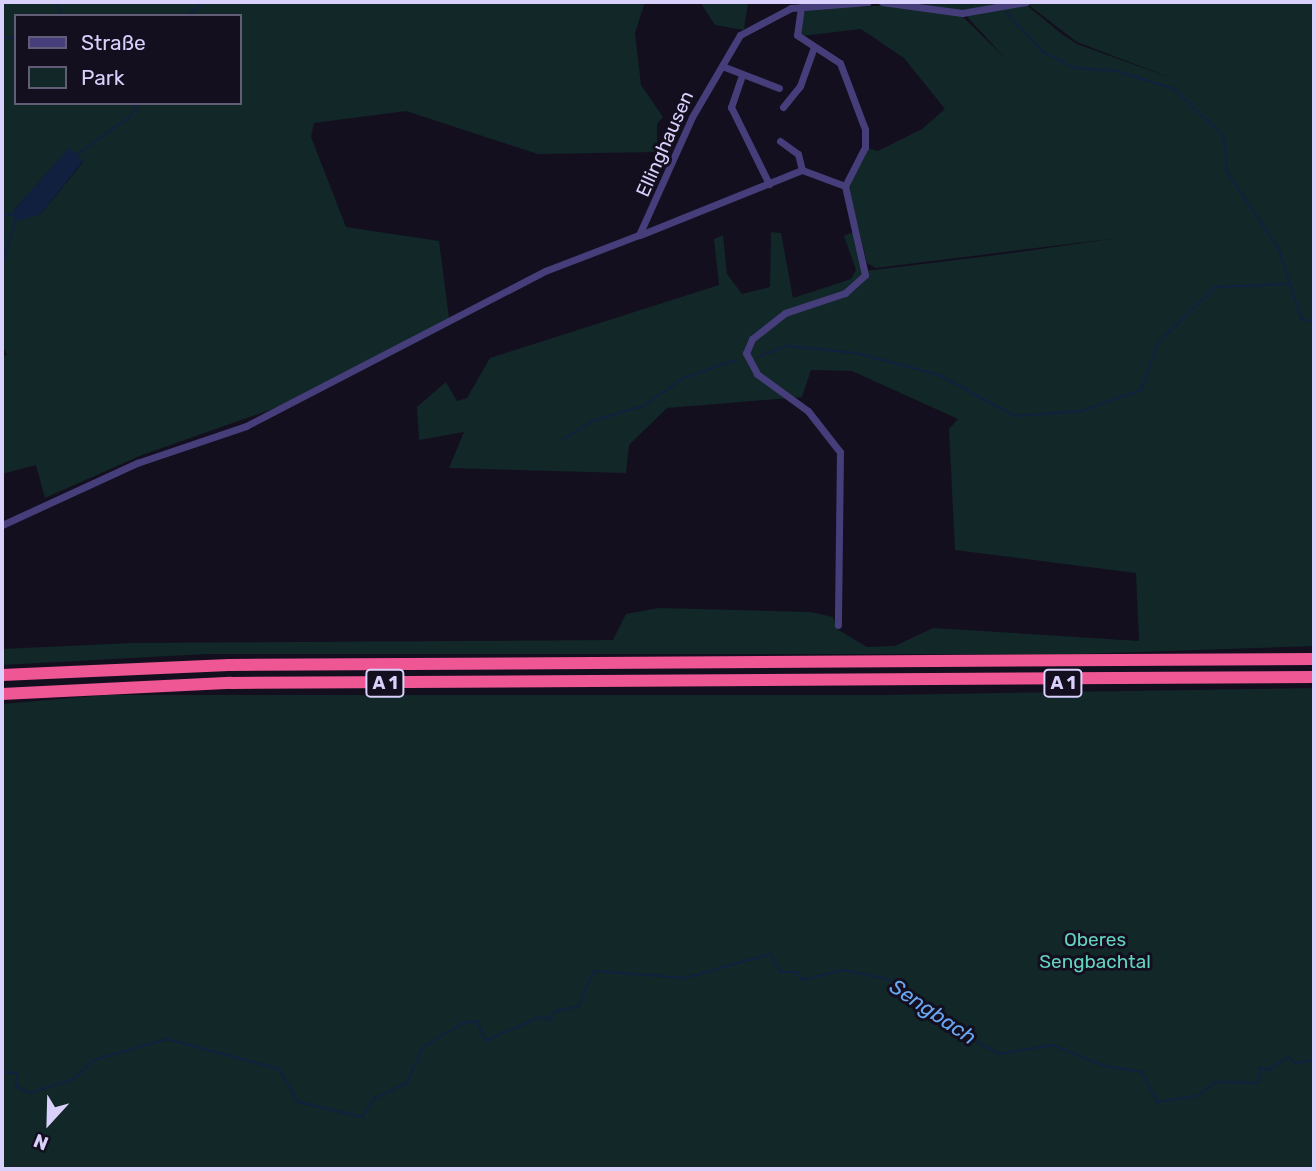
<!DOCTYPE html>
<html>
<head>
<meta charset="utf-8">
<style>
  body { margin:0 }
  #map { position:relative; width:1316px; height:1171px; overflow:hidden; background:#130f1f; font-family:Rubik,sans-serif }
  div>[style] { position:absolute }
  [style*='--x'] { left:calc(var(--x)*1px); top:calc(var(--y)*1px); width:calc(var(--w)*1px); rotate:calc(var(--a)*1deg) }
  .green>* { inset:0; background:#122728 }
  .water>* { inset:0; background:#122040 }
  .stream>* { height:2px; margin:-1px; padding:0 1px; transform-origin:1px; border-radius:1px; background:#122040 }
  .street>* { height:7px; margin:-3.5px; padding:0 3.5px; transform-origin:3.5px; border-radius:3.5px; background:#453e7a }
  .highway>* { height:12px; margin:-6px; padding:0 6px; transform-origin:6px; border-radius:6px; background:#ef5794 }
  span { translate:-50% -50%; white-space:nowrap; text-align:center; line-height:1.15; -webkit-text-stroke:6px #130f1f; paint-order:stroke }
  .shield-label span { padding:2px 5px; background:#130f1f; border:2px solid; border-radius:5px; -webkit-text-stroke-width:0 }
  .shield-label { font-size:18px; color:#d9d1fb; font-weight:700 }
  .street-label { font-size:19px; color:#d9d1fb }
  .park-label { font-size:19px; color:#64d3c0 }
  .water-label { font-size:21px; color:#68a7f1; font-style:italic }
  .frame { position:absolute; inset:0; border:4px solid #d9d1fb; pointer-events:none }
  .legend { position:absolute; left:14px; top:14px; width:228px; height:91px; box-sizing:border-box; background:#130f1f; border:2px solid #625d77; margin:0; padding:9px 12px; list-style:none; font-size:21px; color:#d9d1fb }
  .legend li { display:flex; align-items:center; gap:14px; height:35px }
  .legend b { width:35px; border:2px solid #625d77 }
  .north { position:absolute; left:14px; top:1087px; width:70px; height:70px; -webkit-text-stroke:5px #130f1f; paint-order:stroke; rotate:202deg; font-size:19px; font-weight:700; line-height:28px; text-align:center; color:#d9d1fb }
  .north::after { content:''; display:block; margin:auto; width:24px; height:32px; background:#d9d1fb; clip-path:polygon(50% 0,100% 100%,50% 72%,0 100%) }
</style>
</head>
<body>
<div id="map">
  <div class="green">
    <i style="clip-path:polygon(evenodd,2px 2px,645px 2px,635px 33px,641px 85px,663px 117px,657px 124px,657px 152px,538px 154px,406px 111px,314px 123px,311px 137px,346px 227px,439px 241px,449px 318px,278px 407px,142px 455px,45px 498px,36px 465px,2px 474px,2px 356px,7px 355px,2px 344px,2px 2px,16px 16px,240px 16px,240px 103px,16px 103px,16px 16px,2px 2px,69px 149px,83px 162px,41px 214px,13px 211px,69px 149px)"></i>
    <i style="clip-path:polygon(700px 2px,748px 2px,744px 30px,715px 25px)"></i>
    <i style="clip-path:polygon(911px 2px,1025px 2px,1024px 3px,1063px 35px,1077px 44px,1174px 79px,1077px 42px,1026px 3px,1314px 2px,1314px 646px,1081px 654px,206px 654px,2px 665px,2px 649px,132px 643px,613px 640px,626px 614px,659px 608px,810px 612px,833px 617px,837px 629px,867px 647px,895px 646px,933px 628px,1139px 641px,1136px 573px,955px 550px,949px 429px,958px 419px,852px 371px,811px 370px,802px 397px,667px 408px,629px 445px,626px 473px,449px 468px,464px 432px,419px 440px,417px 407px,446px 382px,457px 401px,467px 398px,490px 358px,719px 285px,714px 239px,723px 235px,727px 274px,742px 294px,770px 287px,771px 232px,781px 233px,793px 298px,851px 279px,856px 270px,844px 236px,856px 231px,865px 271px,1005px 254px,1117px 238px,876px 268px,867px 263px,848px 186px,867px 148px,878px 151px,922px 129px,945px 109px,904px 58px,861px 29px,801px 36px,798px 30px,806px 9px,895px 5px,961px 15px,1005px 58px,962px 11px)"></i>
    <i style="clip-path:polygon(1314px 688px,1314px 1169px,2px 1169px,2px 704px,106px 695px,886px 695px)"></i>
  </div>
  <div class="water">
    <i style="clip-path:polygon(69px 148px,83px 161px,41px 214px,15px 222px,13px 211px)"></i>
  </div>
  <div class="stream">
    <i style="--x:56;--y:2;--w:15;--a:67"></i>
    <i style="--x:1006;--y:12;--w:54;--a:47.2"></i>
    <i style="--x:1043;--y:52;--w:36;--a:27"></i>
    <i style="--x:1075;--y:68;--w:42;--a:4.1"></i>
    <i style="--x:1117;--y:71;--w:60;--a:17.5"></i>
    <i style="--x:1174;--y:89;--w:69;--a:43.8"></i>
    <i style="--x:1224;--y:137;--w:35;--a:85"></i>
    <i style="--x:1227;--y:172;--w:93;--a:56"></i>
    <i style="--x:1279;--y:249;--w:72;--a:72.3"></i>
    <i style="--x:1301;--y:318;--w:14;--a:21"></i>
    <i style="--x:187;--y:16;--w:23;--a:-38"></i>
    <i style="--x:2;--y:36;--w:14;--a:12"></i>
    <i style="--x:76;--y:155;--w:67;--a:-35.3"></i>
    <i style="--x:131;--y:116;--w:15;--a:-58"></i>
    <i style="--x:2;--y:216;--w:11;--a:-10"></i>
    <i style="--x:2;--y:264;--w:44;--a:-72.8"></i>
    <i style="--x:758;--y:357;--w:31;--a:-21"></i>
    <i style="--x:787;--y:346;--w:69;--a:5.8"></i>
    <i style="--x:856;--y:353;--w:86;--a:14.8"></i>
    <i style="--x:939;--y:375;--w:86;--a:28.3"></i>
    <i style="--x:1015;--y:416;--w:66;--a:-4.3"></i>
    <i style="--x:1081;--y:411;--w:64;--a:-19.3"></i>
    <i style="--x:1141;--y:390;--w:50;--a:-70.1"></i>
    <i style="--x:1158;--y:343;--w:80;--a:-44.5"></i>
    <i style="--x:1215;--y:287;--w:74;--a:-2.3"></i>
    <i style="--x:562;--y:440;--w:36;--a:-32"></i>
    <i style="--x:592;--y:421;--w:53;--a:-16.4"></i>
    <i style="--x:643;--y:406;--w:50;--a:-34.3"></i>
    <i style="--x:684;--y:378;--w:55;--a:-19.1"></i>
    <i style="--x:2;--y:1072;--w:14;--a:4"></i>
    <i style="--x:16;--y:1073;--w:13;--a:90"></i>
    <i style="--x:16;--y:1086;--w:16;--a:27"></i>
    <i style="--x:30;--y:1093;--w:46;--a:-17.7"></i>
    <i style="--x:74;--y:1079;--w:28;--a:-44"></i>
    <i style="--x:94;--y:1060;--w:76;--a:-16"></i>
    <i style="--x:167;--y:1039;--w:116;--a:15"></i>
    <i style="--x:279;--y:1069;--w:38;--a:60"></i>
    <i style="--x:298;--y:1102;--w:66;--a:13.2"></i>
    <i style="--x:362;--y:1117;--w:23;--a:-56"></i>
    <i style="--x:375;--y:1098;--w:35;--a:-25"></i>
    <i style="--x:407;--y:1083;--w:38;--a:-67"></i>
    <i style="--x:422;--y:1048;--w:48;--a:-31.4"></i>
    <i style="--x:463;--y:1023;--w:14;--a:-8"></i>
    <i style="--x:477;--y:1021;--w:22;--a:68"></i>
    <i style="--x:485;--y:1041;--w:62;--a:-23.7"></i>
    <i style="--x:542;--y:1016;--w:9;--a:27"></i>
    <i style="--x:550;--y:1020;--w:10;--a:-61"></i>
    <i style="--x:555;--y:1011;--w:23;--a:-10"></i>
    <i style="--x:578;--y:1007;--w:39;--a:-66"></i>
    <i style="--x:594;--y:971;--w:91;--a:4.4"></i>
    <i style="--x:685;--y:978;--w:88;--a:-15.8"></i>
    <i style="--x:770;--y:954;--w:21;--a:59"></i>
    <i style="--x:781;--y:972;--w:16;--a:0"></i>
    <i style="--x:797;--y:972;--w:9;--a:58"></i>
    <i style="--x:802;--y:980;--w:43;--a:-13.4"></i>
    <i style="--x:844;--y:970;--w:44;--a:11.8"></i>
    <i style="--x:887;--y:979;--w:26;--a:28"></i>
    <i style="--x:910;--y:991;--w:47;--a:44.1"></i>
    <i style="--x:944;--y:1024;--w:63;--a:28.6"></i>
    <i style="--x:999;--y:1054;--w:55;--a:-9.5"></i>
    <i style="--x:1053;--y:1045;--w:55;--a:22.4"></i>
    <i style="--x:1104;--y:1066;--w:38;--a:9"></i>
    <i style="--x:1142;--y:1072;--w:34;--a:63"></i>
    <i style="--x:1157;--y:1102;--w:40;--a:-8.5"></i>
    <i style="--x:1197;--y:1096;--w:24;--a:-36"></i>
    <i style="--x:1216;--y:1082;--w:43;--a:1.3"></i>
    <i style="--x:1259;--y:1083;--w:16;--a:-86"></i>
    <i style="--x:1260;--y:1067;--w:9;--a:21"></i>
    <i style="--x:1268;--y:1070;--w:24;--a:-33"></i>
    <i style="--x:1288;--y:1057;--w:10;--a:37"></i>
    <i style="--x:1296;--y:1063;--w:18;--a:-9"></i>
  </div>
  <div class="street">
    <i style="--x:882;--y:2;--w:81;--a:7.8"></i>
    <i style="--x:962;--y:13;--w:65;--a:-9.8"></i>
    <i style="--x:801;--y:7;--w:28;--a:98"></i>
    <i style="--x:797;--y:35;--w:51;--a:33.1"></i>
    <i style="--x:840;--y:63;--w:71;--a:69.3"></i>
    <i style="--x:865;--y:129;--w:18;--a:90"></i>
    <i style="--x:865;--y:147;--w:44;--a:117.1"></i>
    <i style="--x:845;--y:186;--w:91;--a:77.3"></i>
    <i style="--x:865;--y:275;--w:27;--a:138"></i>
    <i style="--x:845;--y:293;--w:63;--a:161.6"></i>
    <i style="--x:785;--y:313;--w:42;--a:141.8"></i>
    <i style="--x:752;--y:339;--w:15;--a:113"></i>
    <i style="--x:746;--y:353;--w:24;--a:62"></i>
    <i style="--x:757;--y:374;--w:63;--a:36"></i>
    <i style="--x:808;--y:411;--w:52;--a:52"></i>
    <i style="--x:840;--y:452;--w:173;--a:90.7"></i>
    <i style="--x:722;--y:66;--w:61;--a:21.1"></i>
    <i style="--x:741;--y:78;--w:31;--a:109"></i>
    <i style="--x:731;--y:107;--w:86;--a:63.7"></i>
    <i style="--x:783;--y:107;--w:27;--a:-51"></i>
    <i style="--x:800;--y:86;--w:41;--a:-70.3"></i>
    <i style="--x:780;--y:141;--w:22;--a:36"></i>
    <i style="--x:798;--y:154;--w:16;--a:76"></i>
    <i style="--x:640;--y:235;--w:175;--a:-21.9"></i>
    <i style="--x:802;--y:170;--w:46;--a:20.4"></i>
    <i style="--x:2;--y:525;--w:149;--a:-24.7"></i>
    <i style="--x:137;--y:463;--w:115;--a:-18.7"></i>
    <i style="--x:246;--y:426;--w:337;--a:-27.4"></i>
    <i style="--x:545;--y:271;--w:101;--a:-21"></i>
    <i style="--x:639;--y:235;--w:129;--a:-65.8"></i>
    <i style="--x:692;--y:117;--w:95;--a:-59.7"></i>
    <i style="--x:740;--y:35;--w:58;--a:-27.9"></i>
    <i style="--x:791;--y:8;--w:77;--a:-4.5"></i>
  </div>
  <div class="highway">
    <i style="--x:2;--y:675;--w:227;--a:-2.5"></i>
    <i style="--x:229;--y:665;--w:1085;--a:-0.32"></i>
    <i style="--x:2;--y:694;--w:229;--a:-2.8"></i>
    <i style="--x:231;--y:683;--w:1083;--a:-0.32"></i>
  </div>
  <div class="shield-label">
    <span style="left:385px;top:683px">A 1</span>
    <span style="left:1063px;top:683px">A 1</span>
  </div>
  <div class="street-label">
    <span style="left:665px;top:144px;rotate:-66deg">Ellinghausen</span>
  </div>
  <div class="park-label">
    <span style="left:1095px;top:951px">Oberes<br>Sengbachtal</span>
  </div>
  <div class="water-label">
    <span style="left:933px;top:1012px;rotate:34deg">Sengbach</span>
  </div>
  <div class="frame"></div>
  <ul class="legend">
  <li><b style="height:9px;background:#453e7a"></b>Straße</li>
  <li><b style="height:19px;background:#122728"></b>Park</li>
  </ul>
  <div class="north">N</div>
</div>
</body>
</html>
